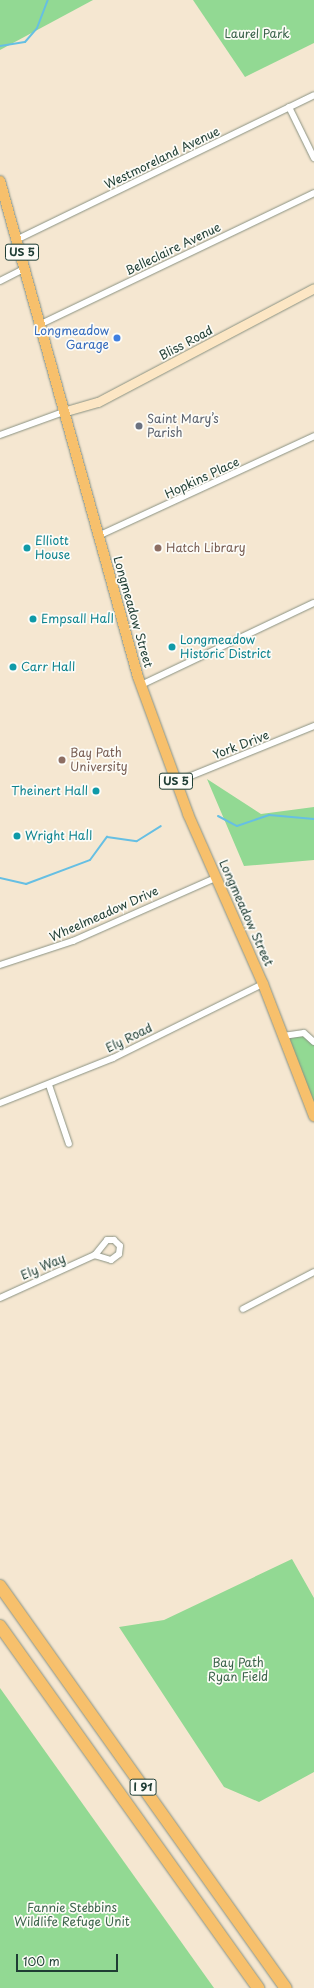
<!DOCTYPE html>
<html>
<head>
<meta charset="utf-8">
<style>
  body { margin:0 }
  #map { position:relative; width:314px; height:1988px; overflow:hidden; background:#f5e7d1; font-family:"Playpen Sans",sans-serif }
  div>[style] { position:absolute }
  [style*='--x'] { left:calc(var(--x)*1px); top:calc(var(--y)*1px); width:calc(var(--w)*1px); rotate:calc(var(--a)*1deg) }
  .green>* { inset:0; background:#92d993 }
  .stream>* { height:2px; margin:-1px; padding:0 1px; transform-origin:1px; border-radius:1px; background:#66bfe3 }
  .roads { filter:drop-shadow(0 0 1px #8a9282) drop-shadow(0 0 1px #8a9282) }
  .street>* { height:6px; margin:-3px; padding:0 3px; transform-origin:3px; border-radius:3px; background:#fff }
  .secondary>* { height:9px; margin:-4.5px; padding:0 4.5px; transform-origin:4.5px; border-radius:4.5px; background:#fce6c4 }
  .primary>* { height:10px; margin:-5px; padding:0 5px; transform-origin:5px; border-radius:5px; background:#f7c06c }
  .highway>* { height:12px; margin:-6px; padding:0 6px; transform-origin:6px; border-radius:6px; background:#f7c06c }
  .dots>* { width:11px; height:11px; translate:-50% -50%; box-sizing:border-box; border:2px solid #fdfcf7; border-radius:50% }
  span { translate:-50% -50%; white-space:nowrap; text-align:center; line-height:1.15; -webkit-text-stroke:3.5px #fdfcf7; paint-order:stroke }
  .shield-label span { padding:1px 3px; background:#fdfcf7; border:1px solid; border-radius:3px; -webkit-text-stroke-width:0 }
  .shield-label { font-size:11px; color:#1f3d34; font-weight:700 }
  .park-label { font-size:12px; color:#3c644c }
  .street-label { font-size:12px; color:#1f3d34 }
  .shop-label { font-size:12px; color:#366cbe }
  .right { translate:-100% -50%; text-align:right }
  .worship-label { font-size:12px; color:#5b616d }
  .left { translate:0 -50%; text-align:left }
  .culture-label { font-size:12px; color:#0d838f }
  .education-label { font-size:12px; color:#785e54 }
  .scale { position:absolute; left:16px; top:1954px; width:102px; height:18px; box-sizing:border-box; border:2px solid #1f3d34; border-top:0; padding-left:5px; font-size:12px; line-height:14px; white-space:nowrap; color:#1f3d34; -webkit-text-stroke:3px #fdfcf7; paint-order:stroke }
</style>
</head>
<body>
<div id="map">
  <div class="green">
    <i style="clip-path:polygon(0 0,93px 0,0 50px)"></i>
    <i style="clip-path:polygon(193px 0,314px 0,314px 43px,245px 77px)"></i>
    <i style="clip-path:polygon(207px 779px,261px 814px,314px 807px,314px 860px,244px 866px)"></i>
    <i style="clip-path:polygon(300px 1032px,314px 1042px,314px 1116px,283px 1036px)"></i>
    <i style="clip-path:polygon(292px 1559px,314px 1598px,314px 1772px,259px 1802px,224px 1787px,119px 1627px,164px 1620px)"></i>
    <i style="clip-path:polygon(0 1688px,214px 1988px,0 1988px)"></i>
  </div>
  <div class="stream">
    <i style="--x:0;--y:46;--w:25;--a:-9"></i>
    <i style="--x:25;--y:42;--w:18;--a:-49"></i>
    <i style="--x:37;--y:28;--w:30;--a:-69"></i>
    <i style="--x:218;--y:816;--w:21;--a:28"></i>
    <i style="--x:237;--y:826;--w:34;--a:-19"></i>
    <i style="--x:269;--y:815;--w:45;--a:5.1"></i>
    <i style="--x:0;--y:878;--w:27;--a:13"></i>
    <i style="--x:26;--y:884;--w:68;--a:-20.6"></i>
    <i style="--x:90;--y:860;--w:29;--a:-54"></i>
    <i style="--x:107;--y:837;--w:30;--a:8"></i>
    <i style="--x:137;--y:841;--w:28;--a:-32"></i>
  </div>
  <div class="roads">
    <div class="street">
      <i style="--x:289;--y:107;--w:57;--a:63.9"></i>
      <i style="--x:18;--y:239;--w:329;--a:-25.9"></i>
      <i style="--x:0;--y:281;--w:29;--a:-27"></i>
      <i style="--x:41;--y:324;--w:303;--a:-25.6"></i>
      <i style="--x:0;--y:435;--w:70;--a:-20"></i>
      <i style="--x:98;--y:536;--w:238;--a:-24.8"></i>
      <i style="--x:141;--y:685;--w:191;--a:-25.4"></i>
      <i style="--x:176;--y:782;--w:149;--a:-22.1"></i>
      <i style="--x:0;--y:965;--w:77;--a:-18.2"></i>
      <i style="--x:73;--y:941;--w:155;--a:-23.9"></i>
      <i style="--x:283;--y:1036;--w:21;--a:-8"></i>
      <i style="--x:304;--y:1033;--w:13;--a:42"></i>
      <i style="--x:49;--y:1085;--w:62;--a:71.3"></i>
      <i style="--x:0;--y:1103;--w:122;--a:-21.7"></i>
      <i style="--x:113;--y:1058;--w:167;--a:-26.3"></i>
      <i style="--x:0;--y:1298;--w:104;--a:-24.4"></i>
      <i style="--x:95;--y:1255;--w:19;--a:-51"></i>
      <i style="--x:107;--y:1240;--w:7;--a:0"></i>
      <i style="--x:114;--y:1240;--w:8;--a:45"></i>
      <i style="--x:120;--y:1246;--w:8;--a:97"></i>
      <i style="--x:119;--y:1254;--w:10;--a:143"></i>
      <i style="--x:111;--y:1260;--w:17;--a:-163"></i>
      <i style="--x:243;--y:1309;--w:80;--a:-27.5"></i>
    </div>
    <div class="secondary">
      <i style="--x:66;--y:411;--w:33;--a:-16"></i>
      <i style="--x:98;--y:402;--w:244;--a:-27.8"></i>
    </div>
    <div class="primary">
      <i style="--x:0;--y:181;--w:515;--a:74.45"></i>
      <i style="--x:138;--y:677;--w:146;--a:69.9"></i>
      <i style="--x:188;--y:814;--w:186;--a:66.2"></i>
      <i style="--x:263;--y:984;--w:142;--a:68.9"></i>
    </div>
    <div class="highway">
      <i style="--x:0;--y:1586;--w:493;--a:54.6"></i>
      <i style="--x:0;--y:1626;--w:445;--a:54.5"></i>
    </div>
  </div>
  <div class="dots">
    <i style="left:117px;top:338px;background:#3f7fe0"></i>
    <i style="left:139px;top:426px;background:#6b7280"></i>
    <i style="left:27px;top:548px;background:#0f9aa8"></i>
    <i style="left:158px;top:548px;background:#8d6e63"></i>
    <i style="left:33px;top:619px;background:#0f9aa8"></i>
    <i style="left:172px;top:647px;background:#0f9aa8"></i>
    <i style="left:13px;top:667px;background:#0f9aa8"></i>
    <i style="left:62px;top:760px;background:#8d6e63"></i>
    <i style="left:96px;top:791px;background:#0f9aa8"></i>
    <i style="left:17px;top:836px;background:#0f9aa8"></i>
  </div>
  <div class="shield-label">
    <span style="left:22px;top:252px">US 5</span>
    <span style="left:176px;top:781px">US 5</span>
    <span style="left:143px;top:1787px">I 91</span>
  </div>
  <div class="park-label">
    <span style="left:257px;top:34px">Laurel Park</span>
    <span style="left:238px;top:1670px">Bay Path<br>Ryan Field</span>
    <span style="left:72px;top:1915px">Fannie Stebbins<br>Wildlife Refuge Unit</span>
  </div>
  <div class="street-label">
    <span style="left:162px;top:158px;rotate:-26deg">Westmoreland Avenue</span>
    <span style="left:173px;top:249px;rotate:-26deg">Belleclaire Avenue</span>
    <span style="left:186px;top:343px;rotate:-28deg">Bliss Road</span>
    <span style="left:202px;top:478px;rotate:-25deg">Hopkins Place</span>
    <span style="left:133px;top:612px;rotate:74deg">Longmeadow Street</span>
    <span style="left:241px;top:745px;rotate:-21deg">York Drive</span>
    <span style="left:246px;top:913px;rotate:66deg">Longmeadow Street</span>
    <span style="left:104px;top:914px;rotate:-24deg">Wheelmeadow Drive</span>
    <span style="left:129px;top:1038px;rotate:-26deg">Ely Road</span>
    <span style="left:43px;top:1267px;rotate:-23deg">Ely Way</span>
  </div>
  <div class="shop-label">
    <span class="right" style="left:109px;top:338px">Longmeadow<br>Garage</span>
  </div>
  <div class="worship-label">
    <span class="left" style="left:147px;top:426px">Saint Mary’s<br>Parish</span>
  </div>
  <div class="culture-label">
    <span class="left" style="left:35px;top:548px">Elliott<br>House</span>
    <span class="left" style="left:41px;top:619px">Empsall Hall</span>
    <span class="left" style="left:180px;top:647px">Longmeadow<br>Historic District</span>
    <span class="left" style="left:21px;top:667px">Carr Hall</span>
    <span class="right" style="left:88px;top:791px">Theinert Hall</span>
    <span class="left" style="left:25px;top:836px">Wright Hall</span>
  </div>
  <div class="education-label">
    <span class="left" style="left:166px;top:548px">Hatch Library</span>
    <span class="left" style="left:70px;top:760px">Bay Path<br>University</span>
  </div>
  <div class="scale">100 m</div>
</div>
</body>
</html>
